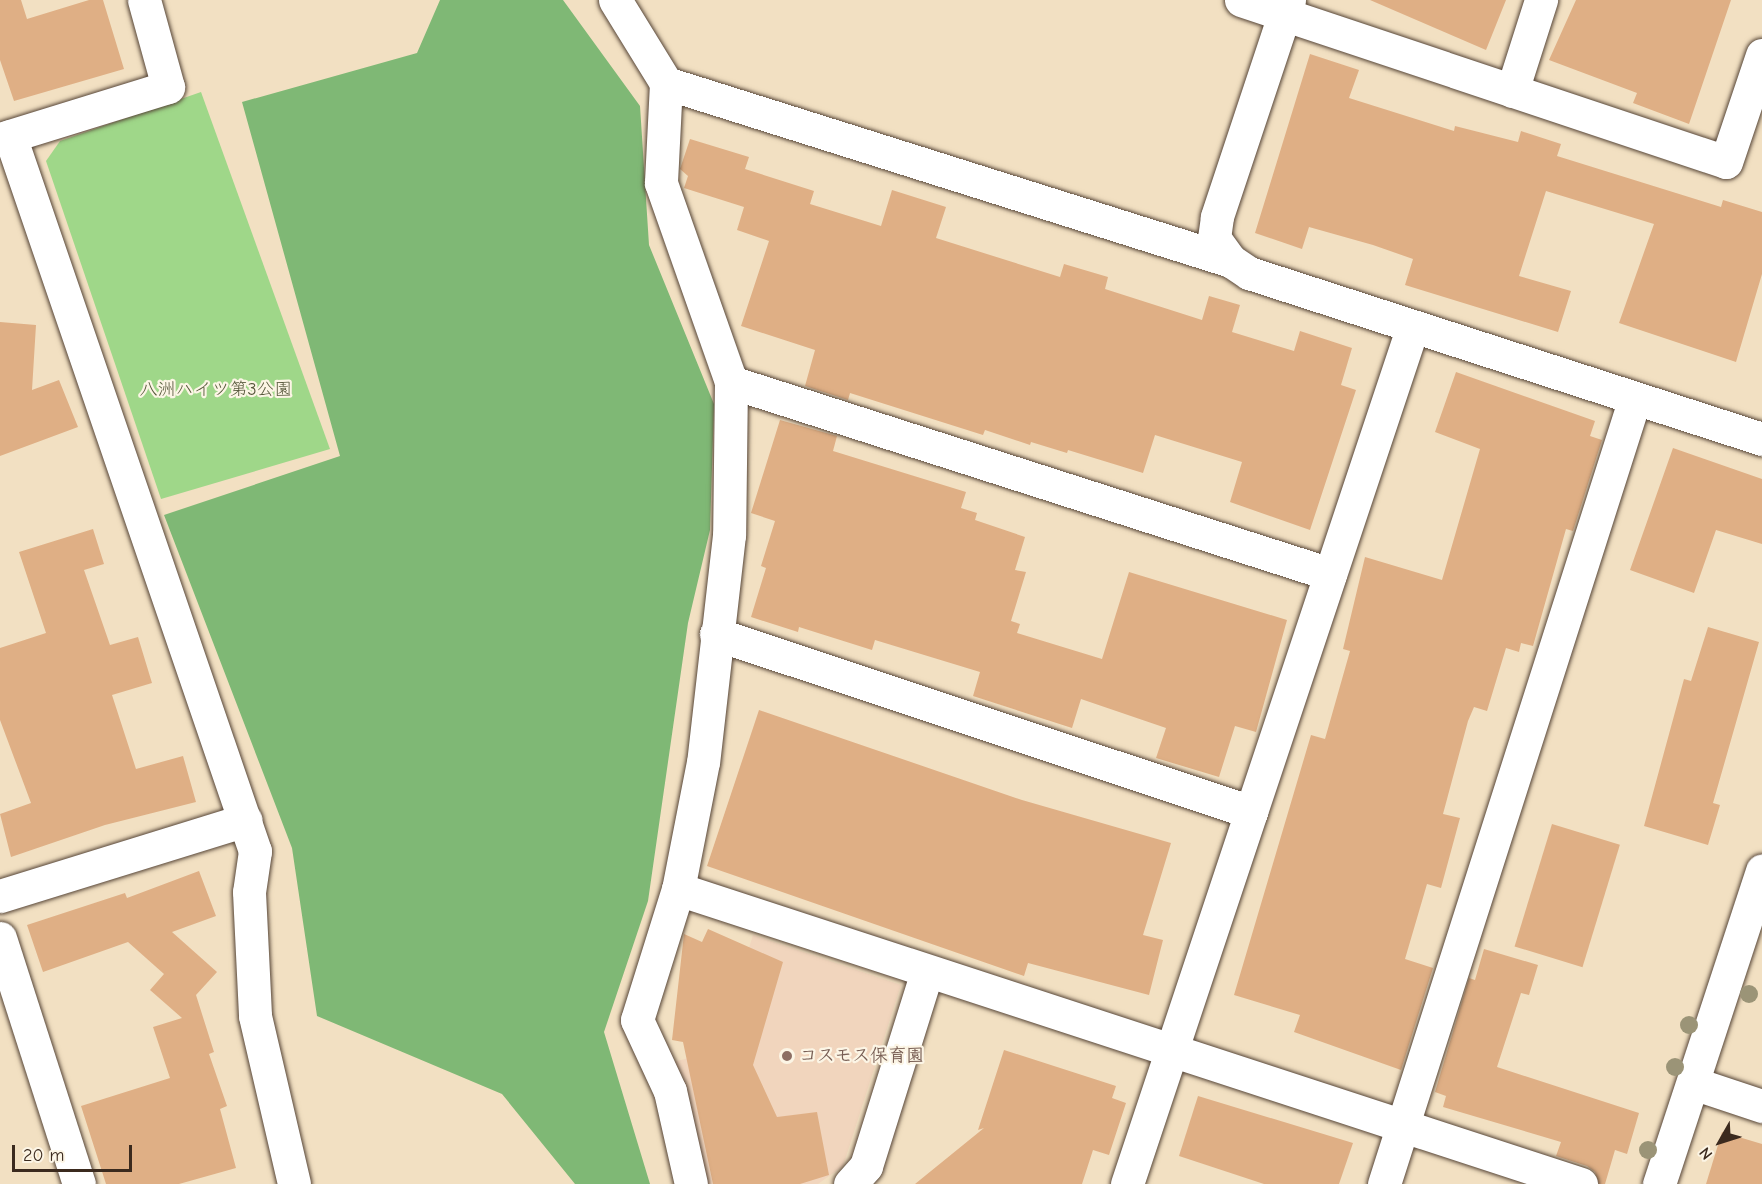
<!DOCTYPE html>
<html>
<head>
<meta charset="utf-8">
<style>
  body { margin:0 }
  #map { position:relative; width:1762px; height:1184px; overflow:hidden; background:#f2e0c2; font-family:"Comic Neue","Klee One",sans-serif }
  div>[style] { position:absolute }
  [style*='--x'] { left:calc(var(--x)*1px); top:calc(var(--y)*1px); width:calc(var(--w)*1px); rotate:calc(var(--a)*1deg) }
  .built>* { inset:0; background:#f1d5bd }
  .green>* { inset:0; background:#9fd789 }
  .forest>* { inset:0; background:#7fb875 }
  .building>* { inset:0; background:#dfaf85; transform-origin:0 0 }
  .roads { filter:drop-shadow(0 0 2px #564537) drop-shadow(0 0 2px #564537) }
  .minor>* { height:33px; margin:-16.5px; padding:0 16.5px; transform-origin:16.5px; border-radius:16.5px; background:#fff }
  .trees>* { width:18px; height:18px; margin:-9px; border-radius:50%; background:#9b9477 }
  .dots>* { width:16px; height:16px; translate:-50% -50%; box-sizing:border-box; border:3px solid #fcf5e5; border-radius:50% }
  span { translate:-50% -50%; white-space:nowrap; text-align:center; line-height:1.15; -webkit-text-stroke:4.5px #fcf5e5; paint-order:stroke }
  .park-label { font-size:18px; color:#545539 }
  .education-label { font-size:18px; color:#785e54; font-weight:700 }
  .left { translate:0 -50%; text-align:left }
  .north { position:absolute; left:1690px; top:1112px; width:60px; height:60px; -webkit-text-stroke:4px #fcf5e5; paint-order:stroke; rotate:231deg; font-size:16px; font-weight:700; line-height:24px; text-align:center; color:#3b2a1e }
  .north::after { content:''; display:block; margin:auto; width:21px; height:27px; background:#3b2a1e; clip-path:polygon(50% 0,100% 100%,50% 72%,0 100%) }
  .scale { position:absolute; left:12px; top:1145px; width:120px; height:27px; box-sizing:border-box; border:3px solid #3b2a1e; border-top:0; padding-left:8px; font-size:18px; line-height:21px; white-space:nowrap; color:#3b2a1e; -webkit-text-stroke:4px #fcf5e5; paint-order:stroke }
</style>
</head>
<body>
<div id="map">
  <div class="built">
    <i style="clip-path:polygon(753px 935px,901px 985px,843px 1166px,818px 1184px,703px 1184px,673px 1062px,717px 1051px)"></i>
  </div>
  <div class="green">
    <i style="clip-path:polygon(201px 92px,330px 449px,161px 499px,46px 161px,60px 141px)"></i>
  </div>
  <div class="forest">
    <i style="clip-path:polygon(440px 0,563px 0,640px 106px,649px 245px,714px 404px,710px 530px,688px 623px,648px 901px,604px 1032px,650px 1184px,575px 1184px,502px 1094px,317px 1016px,292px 848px,164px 515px,340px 456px,242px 102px,417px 53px)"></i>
  </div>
  <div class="building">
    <i style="clip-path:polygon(0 0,21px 0,27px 19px,89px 0,103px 0,124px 69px,14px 101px,0 60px)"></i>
    <i style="clip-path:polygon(1370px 0,1506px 0,1486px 50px)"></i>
    <i style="clip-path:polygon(1576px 0,1731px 0,1689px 124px,1633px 103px,1637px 93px,1549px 60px)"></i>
    <i style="clip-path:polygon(1310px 54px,1359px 70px,1349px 98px,1454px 131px,1455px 126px,1518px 142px,1521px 131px,1561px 144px,1557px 156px,1721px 207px,1723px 200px,1762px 212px,1762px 274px,1736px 362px,1619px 323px,1654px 224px,1546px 191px,1519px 276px,1571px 291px,1558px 332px,1405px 285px,1413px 259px,1373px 245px,1309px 227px,1302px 249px,1255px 233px)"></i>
    <i style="clip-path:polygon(690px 139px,749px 157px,745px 169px,814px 191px,810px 204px,881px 226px,892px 190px,946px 207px,936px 238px,1060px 277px,1064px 264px,1108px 277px,1105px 289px,1202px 320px,1209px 296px,1240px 305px,1232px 332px,1294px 351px,1300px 331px,1352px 348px,1341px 385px,1356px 390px,1310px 530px,1230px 502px,1242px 462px,1155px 435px,1143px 473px,1068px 450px,1067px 453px,1031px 442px,1030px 445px,985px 430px,983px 435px,850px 393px,848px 400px,805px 386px,815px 350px,741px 326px,769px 241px,737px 230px,744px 207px,684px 188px,688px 176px,680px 169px)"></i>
    <i style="clip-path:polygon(0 322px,36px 325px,32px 390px,59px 380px,78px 427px,0 456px)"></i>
    <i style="clip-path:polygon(1456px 372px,1595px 421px,1590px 436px,1602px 440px,1573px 531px,1566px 529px,1533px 646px,1521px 643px,1519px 652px,1506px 648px,1487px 711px,1474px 707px,1468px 721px,1443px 814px,1460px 818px,1441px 888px,1427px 884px,1405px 959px,1433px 968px,1401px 1070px,1294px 1032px,1300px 1015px,1234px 995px,1311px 735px,1325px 739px,1350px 651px,1343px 649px,1365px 557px,1442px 580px,1480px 449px,1435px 432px)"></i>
    <i style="clip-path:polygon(780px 420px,837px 436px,833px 451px,966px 492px,961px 508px,977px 513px,975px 520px,1025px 537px,1015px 570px,1026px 572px,1011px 621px,1020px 624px,1017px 633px,1102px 659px,1129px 572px,1287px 620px,1256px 732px,1235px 726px,1219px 777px,1156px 758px,1166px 728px,1081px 699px,1072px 728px,973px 696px,980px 672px,875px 640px,872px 650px,799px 627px,798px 632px,751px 617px,766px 568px,761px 566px,775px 521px,751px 513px)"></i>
    <i style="clip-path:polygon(1673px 448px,1762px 479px,1762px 544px,1716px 530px,1694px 593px,1630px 570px)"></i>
    <i style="clip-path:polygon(93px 529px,104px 564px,84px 570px,110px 645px,138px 637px,152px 683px,112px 695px,136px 769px,183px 756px,196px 802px,105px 825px,11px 857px,0 814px,31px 803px,0 720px,0 648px,46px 633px,19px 552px)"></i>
    <i style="clip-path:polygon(1708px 627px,1759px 642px,1713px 803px,1720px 805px,1708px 845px,1644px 826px,1684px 679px,1691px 681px)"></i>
    <i style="clip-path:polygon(759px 710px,1022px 800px,1171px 843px,1143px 935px,1163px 940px,1149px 995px,1028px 963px,1024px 976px,707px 866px)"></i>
    <i style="left:1552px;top:824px;width:71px;height:128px;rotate:17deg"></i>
    <i style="clip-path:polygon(199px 871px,216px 916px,172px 932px,217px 972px,196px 995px,214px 1052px,209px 1054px,227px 1106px,220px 1109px,236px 1168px,179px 1184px,106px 1184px,81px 1106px,170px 1078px,153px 1027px,182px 1018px,150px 990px,164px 974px,128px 942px,43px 972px,27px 925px,125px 893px,127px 898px)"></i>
    <i style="clip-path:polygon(708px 929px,783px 962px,753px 1065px,777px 1117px,817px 1112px,829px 1175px,800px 1184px,713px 1184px,683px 1042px,672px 1040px,684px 934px,702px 942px)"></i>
    <i style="clip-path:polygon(1484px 949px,1538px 965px,1529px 995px,1521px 993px,1497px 1067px,1639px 1113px,1627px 1154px,1615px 1150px,1605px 1184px,1599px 1184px,1595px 1172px,1587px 1166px,1556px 1156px,1561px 1142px,1443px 1107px,1446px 1096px,1435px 1092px,1469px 978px,1475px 980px)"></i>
    <i style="clip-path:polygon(1004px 1050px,1116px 1086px,1112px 1098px,1126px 1103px,1109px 1155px,1093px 1150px,1082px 1184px,915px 1184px,984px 1128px,978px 1130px)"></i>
    <i style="clip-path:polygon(1198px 1096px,1353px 1143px,1339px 1184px,1264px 1184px,1179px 1156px)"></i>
    <i style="clip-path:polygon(1722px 1132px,1762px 1144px,1762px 1184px,1706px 1184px)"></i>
  </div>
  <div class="roads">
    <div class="minor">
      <i style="--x:615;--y:0;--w:97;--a:58.4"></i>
      <i style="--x:666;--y:83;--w:100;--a:92.9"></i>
      <i style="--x:661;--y:183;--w:211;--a:70.6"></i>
      <i style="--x:731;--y:382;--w:153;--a:90.7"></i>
      <i style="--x:729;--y:535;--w:228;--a:96.5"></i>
      <i style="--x:703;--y:762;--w:129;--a:101.1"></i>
      <i style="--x:678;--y:889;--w:137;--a:107.4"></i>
      <i style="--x:637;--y:1020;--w:78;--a:65.1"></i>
      <i style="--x:670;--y:1091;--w:95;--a:77.3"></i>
      <i style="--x:1241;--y:0;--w:511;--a:18.47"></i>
      <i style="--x:1726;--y:162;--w:113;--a:-71.4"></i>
      <i style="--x:1289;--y:0;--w:229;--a:108.4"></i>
      <i style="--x:1217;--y:217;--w:21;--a:98"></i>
      <i style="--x:1214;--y:238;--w:29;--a:54"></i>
      <i style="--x:1231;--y:261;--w:22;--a:34"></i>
      <i style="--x:1249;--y:273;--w:539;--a:17.93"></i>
      <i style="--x:666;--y:83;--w:592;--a:17.49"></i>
      <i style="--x:1512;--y:91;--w:96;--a:-72.3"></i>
      <i style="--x:10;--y:136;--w:756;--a:71.09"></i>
      <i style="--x:255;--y:851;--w:41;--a:98.3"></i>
      <i style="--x:249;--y:892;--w:124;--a:87.2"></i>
      <i style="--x:255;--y:1016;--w:172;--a:76.9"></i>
      <i style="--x:0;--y:139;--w:176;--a:-17.2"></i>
      <i style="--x:168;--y:87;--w:90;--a:-105.4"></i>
      <i style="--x:731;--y:382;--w:629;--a:17.77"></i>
      <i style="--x:716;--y:634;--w:564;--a:18.4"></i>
      <i style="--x:678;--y:889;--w:950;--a:18.09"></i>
      <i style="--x:0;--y:896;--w:257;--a:-17.2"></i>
      <i style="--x:0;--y:938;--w:258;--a:72.2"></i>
      <i style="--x:1693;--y:1083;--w:73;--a:18.4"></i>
      <i style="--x:850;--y:1184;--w:24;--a:-48"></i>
      <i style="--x:866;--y:1166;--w:204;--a:-72.6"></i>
      <i style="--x:1127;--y:1184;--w:904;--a:-71.57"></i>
      <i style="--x:1384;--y:1184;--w:825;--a:-72.29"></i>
      <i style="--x:1659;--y:1184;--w:330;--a:-71.8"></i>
    </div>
  </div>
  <div class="trees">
    <i style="left:1749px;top:994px"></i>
    <i style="left:1689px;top:1025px"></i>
    <i style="left:1675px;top:1067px"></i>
    <i style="left:1648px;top:1150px"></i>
  </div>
  <div class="dots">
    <i style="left:787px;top:1056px;background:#8d6e63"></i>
  </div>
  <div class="park-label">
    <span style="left:216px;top:390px">八洲ハイツ第3公園</span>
  </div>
  <div class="education-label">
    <span class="left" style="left:799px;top:1056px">コスモス保育園</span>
  </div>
  <div class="north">N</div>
  <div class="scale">20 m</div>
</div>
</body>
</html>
